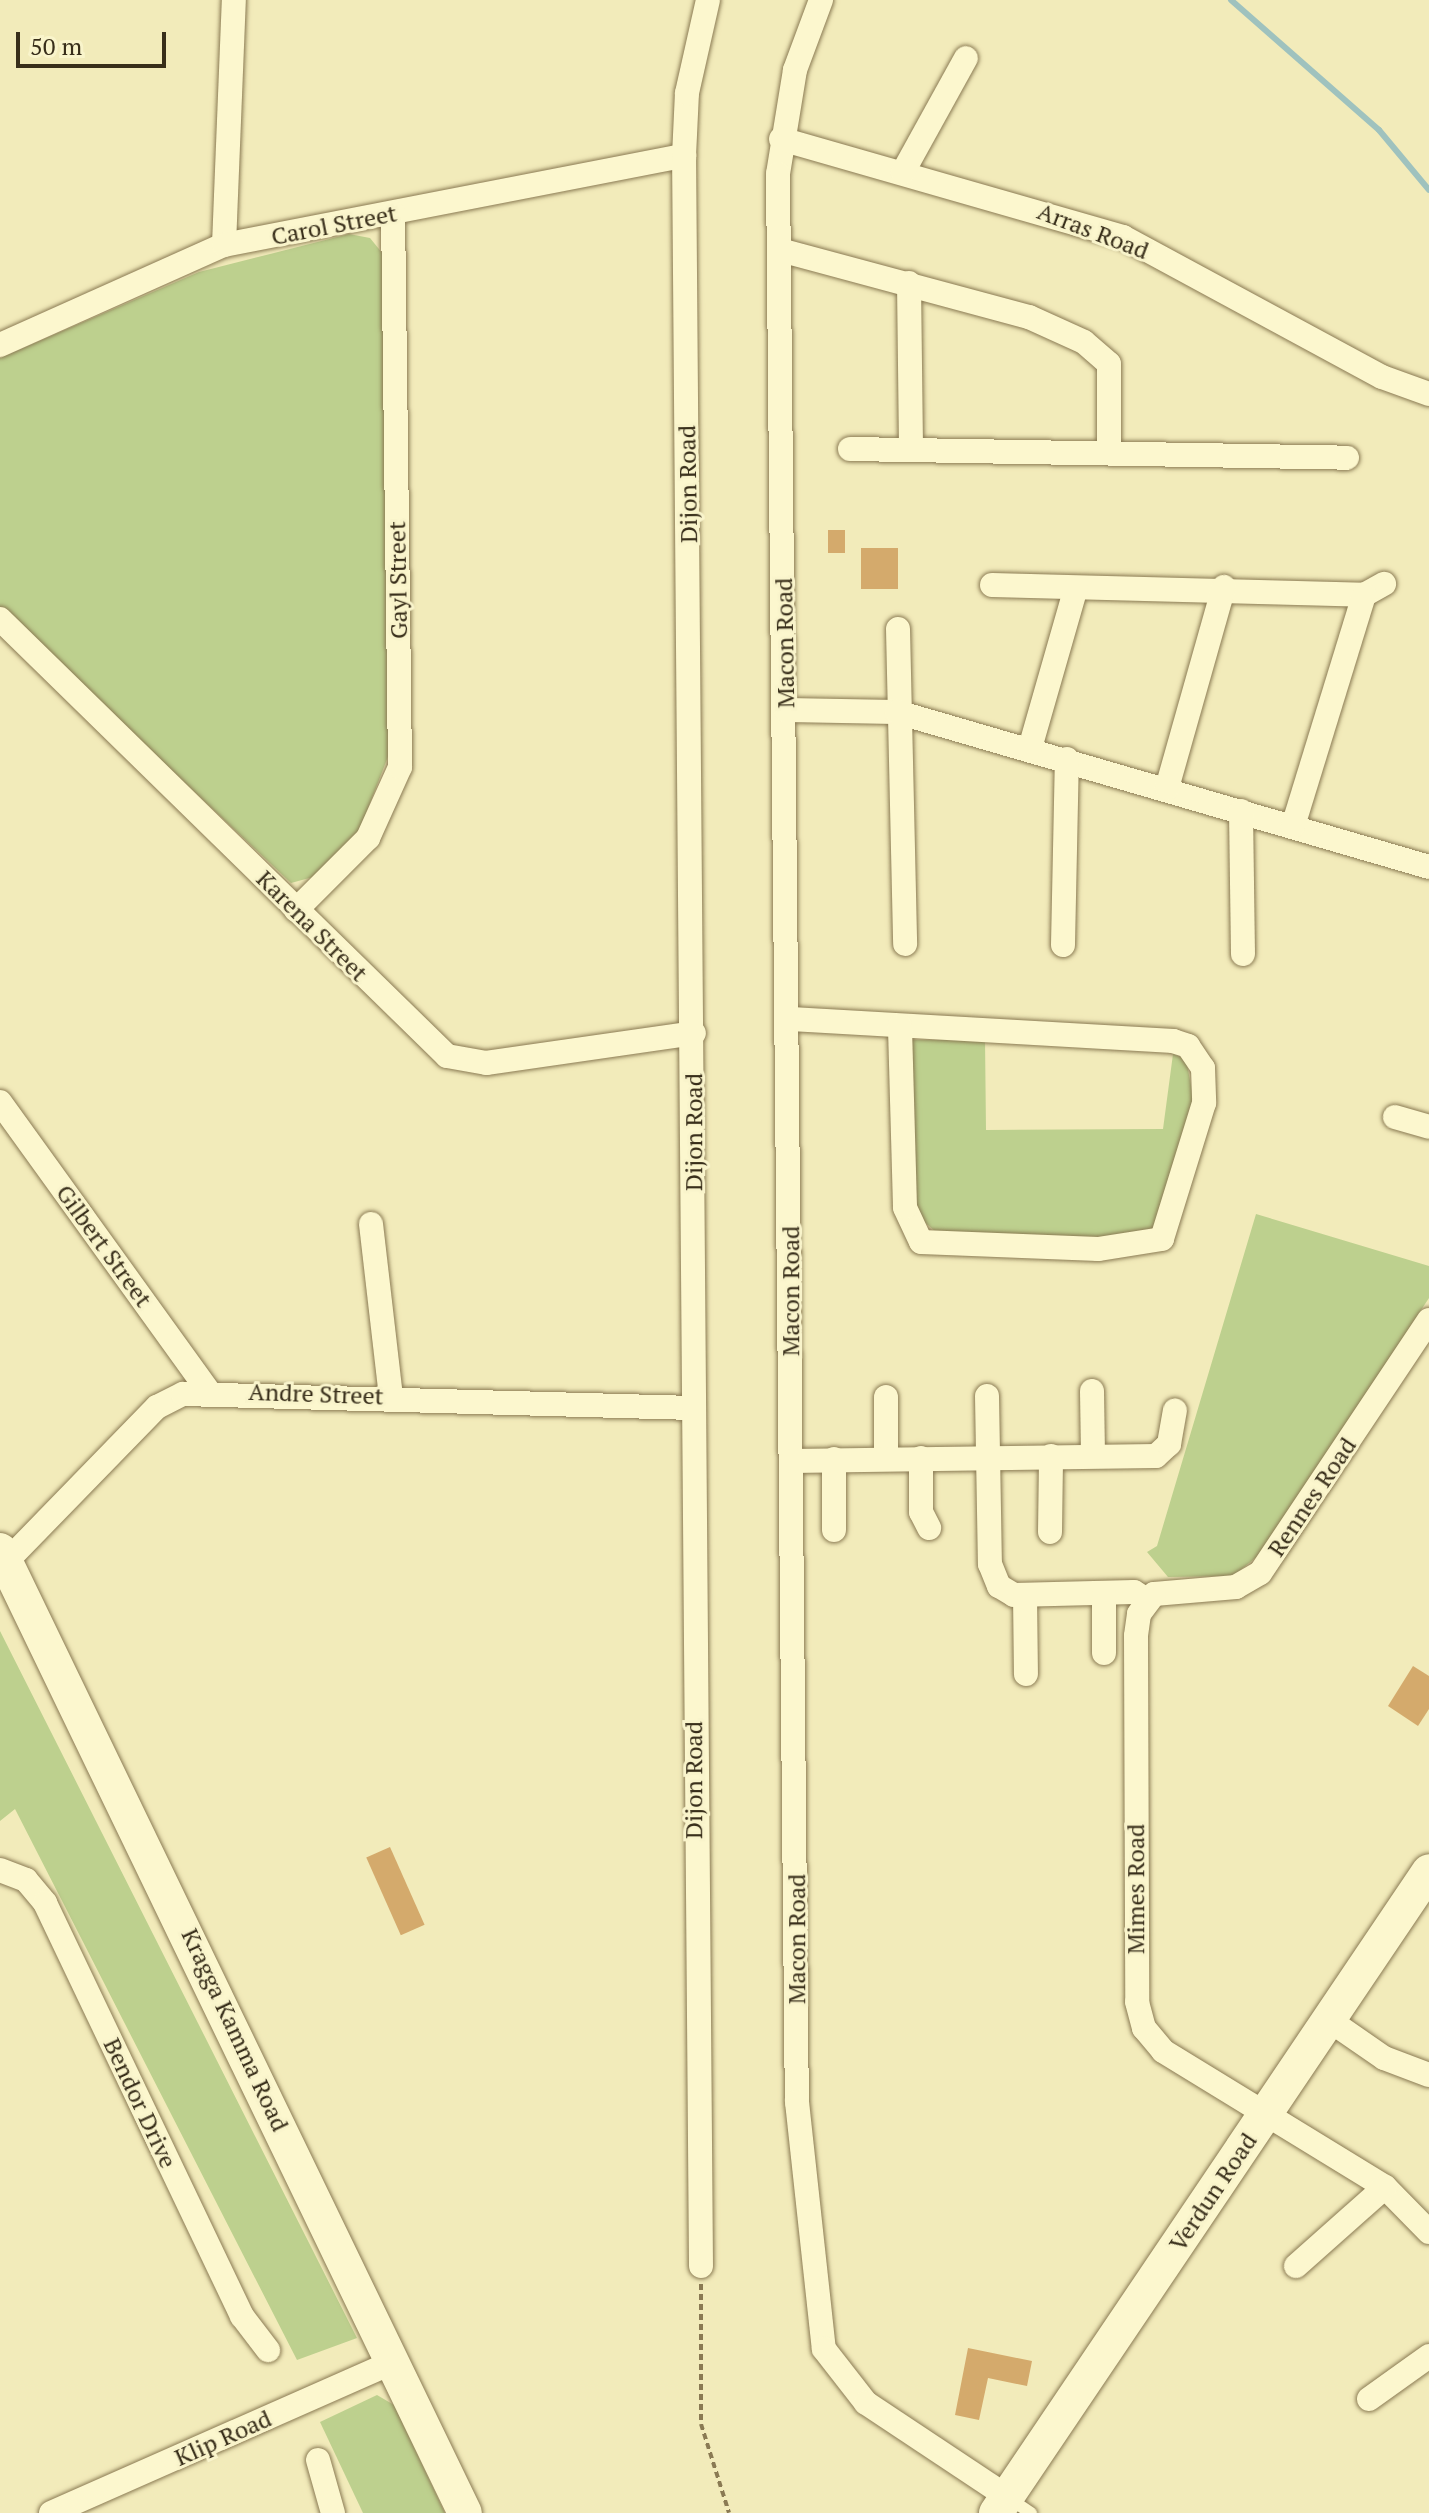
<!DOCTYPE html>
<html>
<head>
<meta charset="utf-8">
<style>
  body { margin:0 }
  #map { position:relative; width:1429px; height:2513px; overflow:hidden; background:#f2ebba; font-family:"PT Serif",serif }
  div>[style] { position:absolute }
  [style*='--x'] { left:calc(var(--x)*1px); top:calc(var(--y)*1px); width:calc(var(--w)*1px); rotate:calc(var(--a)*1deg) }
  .green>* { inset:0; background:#bdd08e }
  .stream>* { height:6px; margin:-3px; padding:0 3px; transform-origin:3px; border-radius:3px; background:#9fc2be }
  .building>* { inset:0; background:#d4aa6c; transform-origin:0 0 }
  .path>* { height:4px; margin-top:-2px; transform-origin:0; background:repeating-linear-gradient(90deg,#8a7a53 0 6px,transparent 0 10px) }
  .roads { filter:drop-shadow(0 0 2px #8a7a53) drop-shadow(0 0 2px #8a7a53) }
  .lane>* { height:12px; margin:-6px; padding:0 6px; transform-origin:6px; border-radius:6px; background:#fcf7ce }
  .street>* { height:24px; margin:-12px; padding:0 12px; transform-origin:12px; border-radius:12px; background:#fcf7ce }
  .secondary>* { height:34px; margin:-17px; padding:0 17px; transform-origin:17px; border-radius:17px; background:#fcf7ce }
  span { translate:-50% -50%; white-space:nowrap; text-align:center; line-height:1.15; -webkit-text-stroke:6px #f9f4cb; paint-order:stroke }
  .street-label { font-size:24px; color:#382e1a }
  .scale { position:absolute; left:16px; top:32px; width:150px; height:36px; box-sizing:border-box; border:4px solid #382e1a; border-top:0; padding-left:10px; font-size:24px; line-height:28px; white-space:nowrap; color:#382e1a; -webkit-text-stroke:6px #f9f4cb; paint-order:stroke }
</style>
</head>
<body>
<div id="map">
  <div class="green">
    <i style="clip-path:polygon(349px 234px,370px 238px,383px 254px,389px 754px,360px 829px,313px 877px,291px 883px,0 608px,0 358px,199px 272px)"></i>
    <i style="clip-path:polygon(985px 1039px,986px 1130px,1163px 1129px,1173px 1054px,1186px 1059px,1195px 1107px,1165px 1219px,1151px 1233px,1136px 1239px,936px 1232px,913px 1212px,911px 1040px)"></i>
    <i style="clip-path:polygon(1256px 1214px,1429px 1266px,1429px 1298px,1259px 1555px,1233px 1576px,1168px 1577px,1147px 1552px,1157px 1546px)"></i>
    <i style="clip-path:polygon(0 1631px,357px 2338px,297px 2360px,15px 1809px,0 1821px)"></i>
    <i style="clip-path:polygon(377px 2395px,394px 2405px,445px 2513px,363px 2513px,320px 2422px)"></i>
  </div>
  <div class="stream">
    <i style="--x:1231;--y:0;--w:197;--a:41.3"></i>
    <i style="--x:1379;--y:130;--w:78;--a:50.2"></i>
  </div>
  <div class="building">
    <i style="left:828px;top:530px;width:17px;height:23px"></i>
    <i style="left:861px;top:548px;width:37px;height:41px"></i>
    <i style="clip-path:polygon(1413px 1666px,1429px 1676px,1429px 1709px,1418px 1726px,1388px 1706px)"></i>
    <i style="left:390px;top:1847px;width:85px;height:26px;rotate:66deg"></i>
    <i style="clip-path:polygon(968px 2348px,1032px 2361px,1027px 2386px,988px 2378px,979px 2420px,955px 2415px)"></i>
  </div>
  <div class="path">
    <i style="--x:701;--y:2284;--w:140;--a:90"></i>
    <i style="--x:701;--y:2424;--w:93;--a:72.5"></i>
  </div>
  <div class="roads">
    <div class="lane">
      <i style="--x:1007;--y:2497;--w:29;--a:34"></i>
    </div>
    <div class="street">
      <i style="--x:821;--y:0;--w:75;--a:110.4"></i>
      <i style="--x:795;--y:70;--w:105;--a:99.3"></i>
      <i style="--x:778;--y:174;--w:1928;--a:89.44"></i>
      <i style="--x:797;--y:2102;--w:248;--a:83.8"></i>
      <i style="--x:824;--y:2349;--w:68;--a:52.1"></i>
      <i style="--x:866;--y:2403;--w:168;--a:33.6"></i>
      <i style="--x:781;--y:139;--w:356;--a:16"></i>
      <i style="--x:1123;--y:237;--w:294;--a:28.4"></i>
      <i style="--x:1382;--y:377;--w:50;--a:19.9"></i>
      <i style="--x:903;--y:172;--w:130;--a:-61.1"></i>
      <i style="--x:224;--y:245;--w:245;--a:-87.7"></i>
      <i style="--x:780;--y:250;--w:258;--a:15.1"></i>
      <i style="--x:1029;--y:317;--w:60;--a:24.4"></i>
      <i style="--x:1084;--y:342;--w:33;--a:41"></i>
      <i style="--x:1109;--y:364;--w:89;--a:90"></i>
      <i style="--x:909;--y:283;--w:167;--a:89.3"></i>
      <i style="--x:0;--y:345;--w:245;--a:-24.1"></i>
      <i style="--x:224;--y:245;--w:469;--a:-11"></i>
      <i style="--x:850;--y:449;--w:497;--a:1"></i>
      <i style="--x:992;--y:585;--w:372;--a:1.5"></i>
      <i style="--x:1364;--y:595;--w:23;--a:-29"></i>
      <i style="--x:0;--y:619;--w:625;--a:44.35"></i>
      <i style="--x:447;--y:1056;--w:40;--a:10"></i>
      <i style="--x:486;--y:1063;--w:210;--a:-8.2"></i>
      <i style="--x:898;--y:629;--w:315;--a:88.7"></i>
      <i style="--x:786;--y:710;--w:111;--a:1"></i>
      <i style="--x:897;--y:712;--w:554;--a:16.24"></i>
      <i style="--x:1030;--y:748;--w:166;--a:-74"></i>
      <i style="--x:1167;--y:788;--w:209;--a:-74.2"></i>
      <i style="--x:1241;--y:811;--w:143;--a:89.2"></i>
      <i style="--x:1293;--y:826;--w:242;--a:-72.9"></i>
      <i style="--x:296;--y:910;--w:102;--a:-45"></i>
      <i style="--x:368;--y:838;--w:78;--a:-65.7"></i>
      <i style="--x:400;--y:767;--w:554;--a:-90.72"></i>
      <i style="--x:1063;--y:945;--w:186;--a:-88.8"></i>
      <i style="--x:791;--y:1019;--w:383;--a:3.3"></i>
      <i style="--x:1173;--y:1041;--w:16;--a:18"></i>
      <i style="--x:1188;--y:1046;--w:27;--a:56"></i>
      <i style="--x:1203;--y:1068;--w:35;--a:88"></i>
      <i style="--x:1204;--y:1103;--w:142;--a:107.2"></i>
      <i style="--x:1162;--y:1239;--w:65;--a:171.1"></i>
      <i style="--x:1098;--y:1249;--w:177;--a:-177.7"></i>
      <i style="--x:921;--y:1242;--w:38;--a:-115"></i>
      <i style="--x:905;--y:1207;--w:181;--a:-91.6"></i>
      <i style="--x:0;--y:1102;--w:355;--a:54.2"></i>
      <i style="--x:1395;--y:1117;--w:35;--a:16"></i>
      <i style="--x:371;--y:1224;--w:174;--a:83.4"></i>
      <i style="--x:1429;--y:1320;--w:304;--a:123.7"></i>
      <i style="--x:1260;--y:1573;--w:28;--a:150"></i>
      <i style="--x:1236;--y:1587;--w:82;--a:175.1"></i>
      <i style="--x:1154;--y:1594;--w:25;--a:127"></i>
      <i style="--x:1139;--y:1614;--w:22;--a:98"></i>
      <i style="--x:1136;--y:1636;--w:366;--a:89.8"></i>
      <i style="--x:1137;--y:2002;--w:27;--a:75"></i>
      <i style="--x:1144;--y:2028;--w:30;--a:50"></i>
      <i style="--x:1163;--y:2051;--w:260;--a:31.5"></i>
      <i style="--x:1385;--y:2187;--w:63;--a:45.6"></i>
      <i style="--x:1092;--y:1391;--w:65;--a:89.1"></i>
      <i style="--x:987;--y:1396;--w:168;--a:89"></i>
      <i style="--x:990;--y:1564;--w:24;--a:68"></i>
      <i style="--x:999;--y:1586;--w:17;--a:31"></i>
      <i style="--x:1014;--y:1595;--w:120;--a:-1.4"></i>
      <i style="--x:1134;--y:1592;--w:15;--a:32"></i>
      <i style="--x:921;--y:1458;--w:54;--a:90"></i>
      <i style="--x:921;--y:1512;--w:18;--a:63"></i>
      <i style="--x:834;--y:1459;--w:71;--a:90"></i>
      <i style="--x:886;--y:1459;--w:62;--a:-90"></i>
      <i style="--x:792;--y:1461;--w:364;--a:-0.8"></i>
      <i style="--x:1156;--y:1456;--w:18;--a:-43"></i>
      <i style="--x:1169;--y:1444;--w:34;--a:-80"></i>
      <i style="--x:1050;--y:1532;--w:76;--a:-89.2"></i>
      <i style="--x:7;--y:1561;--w:215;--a:-45.8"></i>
      <i style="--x:157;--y:1407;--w:29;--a:-27"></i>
      <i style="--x:183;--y:1394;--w:510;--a:1.57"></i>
      <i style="--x:1104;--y:1593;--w:60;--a:90"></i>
      <i style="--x:1025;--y:1595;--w:79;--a:89.3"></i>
      <i style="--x:0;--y:1870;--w:28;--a:21"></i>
      <i style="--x:26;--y:1880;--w:30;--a:50"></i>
      <i style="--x:45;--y:1903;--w:458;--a:64.5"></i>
      <i style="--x:242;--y:2316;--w:43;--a:52.6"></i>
      <i style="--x:1329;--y:2020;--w:67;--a:34.6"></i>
      <i style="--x:1384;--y:2058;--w:48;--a:20.7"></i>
      <i style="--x:701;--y:2266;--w:2110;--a:-90.46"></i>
      <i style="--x:684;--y:156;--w:63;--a:-87.3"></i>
      <i style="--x:687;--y:93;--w:95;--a:-77.3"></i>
      <i style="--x:1296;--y:2266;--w:119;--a:-41.6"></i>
      <i style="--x:1369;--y:2399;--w:74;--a:-35.6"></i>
      <i style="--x:318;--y:2460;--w:55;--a:74.2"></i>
      <i style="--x:51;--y:2513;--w:374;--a:-23.8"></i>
    </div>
    <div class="secondary">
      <i style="--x:0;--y:1550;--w:1069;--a:64.23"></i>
      <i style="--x:996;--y:2513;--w:774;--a:-56"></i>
    </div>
  </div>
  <div class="street-label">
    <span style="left:334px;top:225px;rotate:-11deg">Carol Street</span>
    <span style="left:1093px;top:231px;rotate:21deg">Arras Road</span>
    <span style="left:688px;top:484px;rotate:-91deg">Dijon Road</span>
    <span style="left:398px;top:580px;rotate:-91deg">Gayl Street</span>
    <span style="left:785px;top:643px;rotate:-91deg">Macon Road</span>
    <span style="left:312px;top:926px;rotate:45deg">Karena Street</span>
    <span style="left:694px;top:1132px;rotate:-90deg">Dijon Road</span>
    <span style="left:104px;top:1246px;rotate:54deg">Gilbert Street</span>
    <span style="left:791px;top:1291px;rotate:-90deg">Macon Road</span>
    <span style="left:316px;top:1394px;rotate:2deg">Andre Street</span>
    <span style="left:1312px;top:1497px;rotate:-56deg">Rennes Road</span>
    <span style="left:694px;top:1780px;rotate:-90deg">Dijon Road</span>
    <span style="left:1136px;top:1889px;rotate:-90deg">Mimes Road</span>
    <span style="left:797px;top:1939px;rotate:-90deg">Macon Road</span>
    <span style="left:235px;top:2030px;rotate:65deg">Kragga Kamma Road</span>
    <span style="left:140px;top:2103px;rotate:65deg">Bendor Drive</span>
    <span style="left:1213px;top:2192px;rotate:-56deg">Verdun Road</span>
    <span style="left:223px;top:2438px;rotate:-24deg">Klip Road</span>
  </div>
  <div class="scale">50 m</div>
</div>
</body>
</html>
